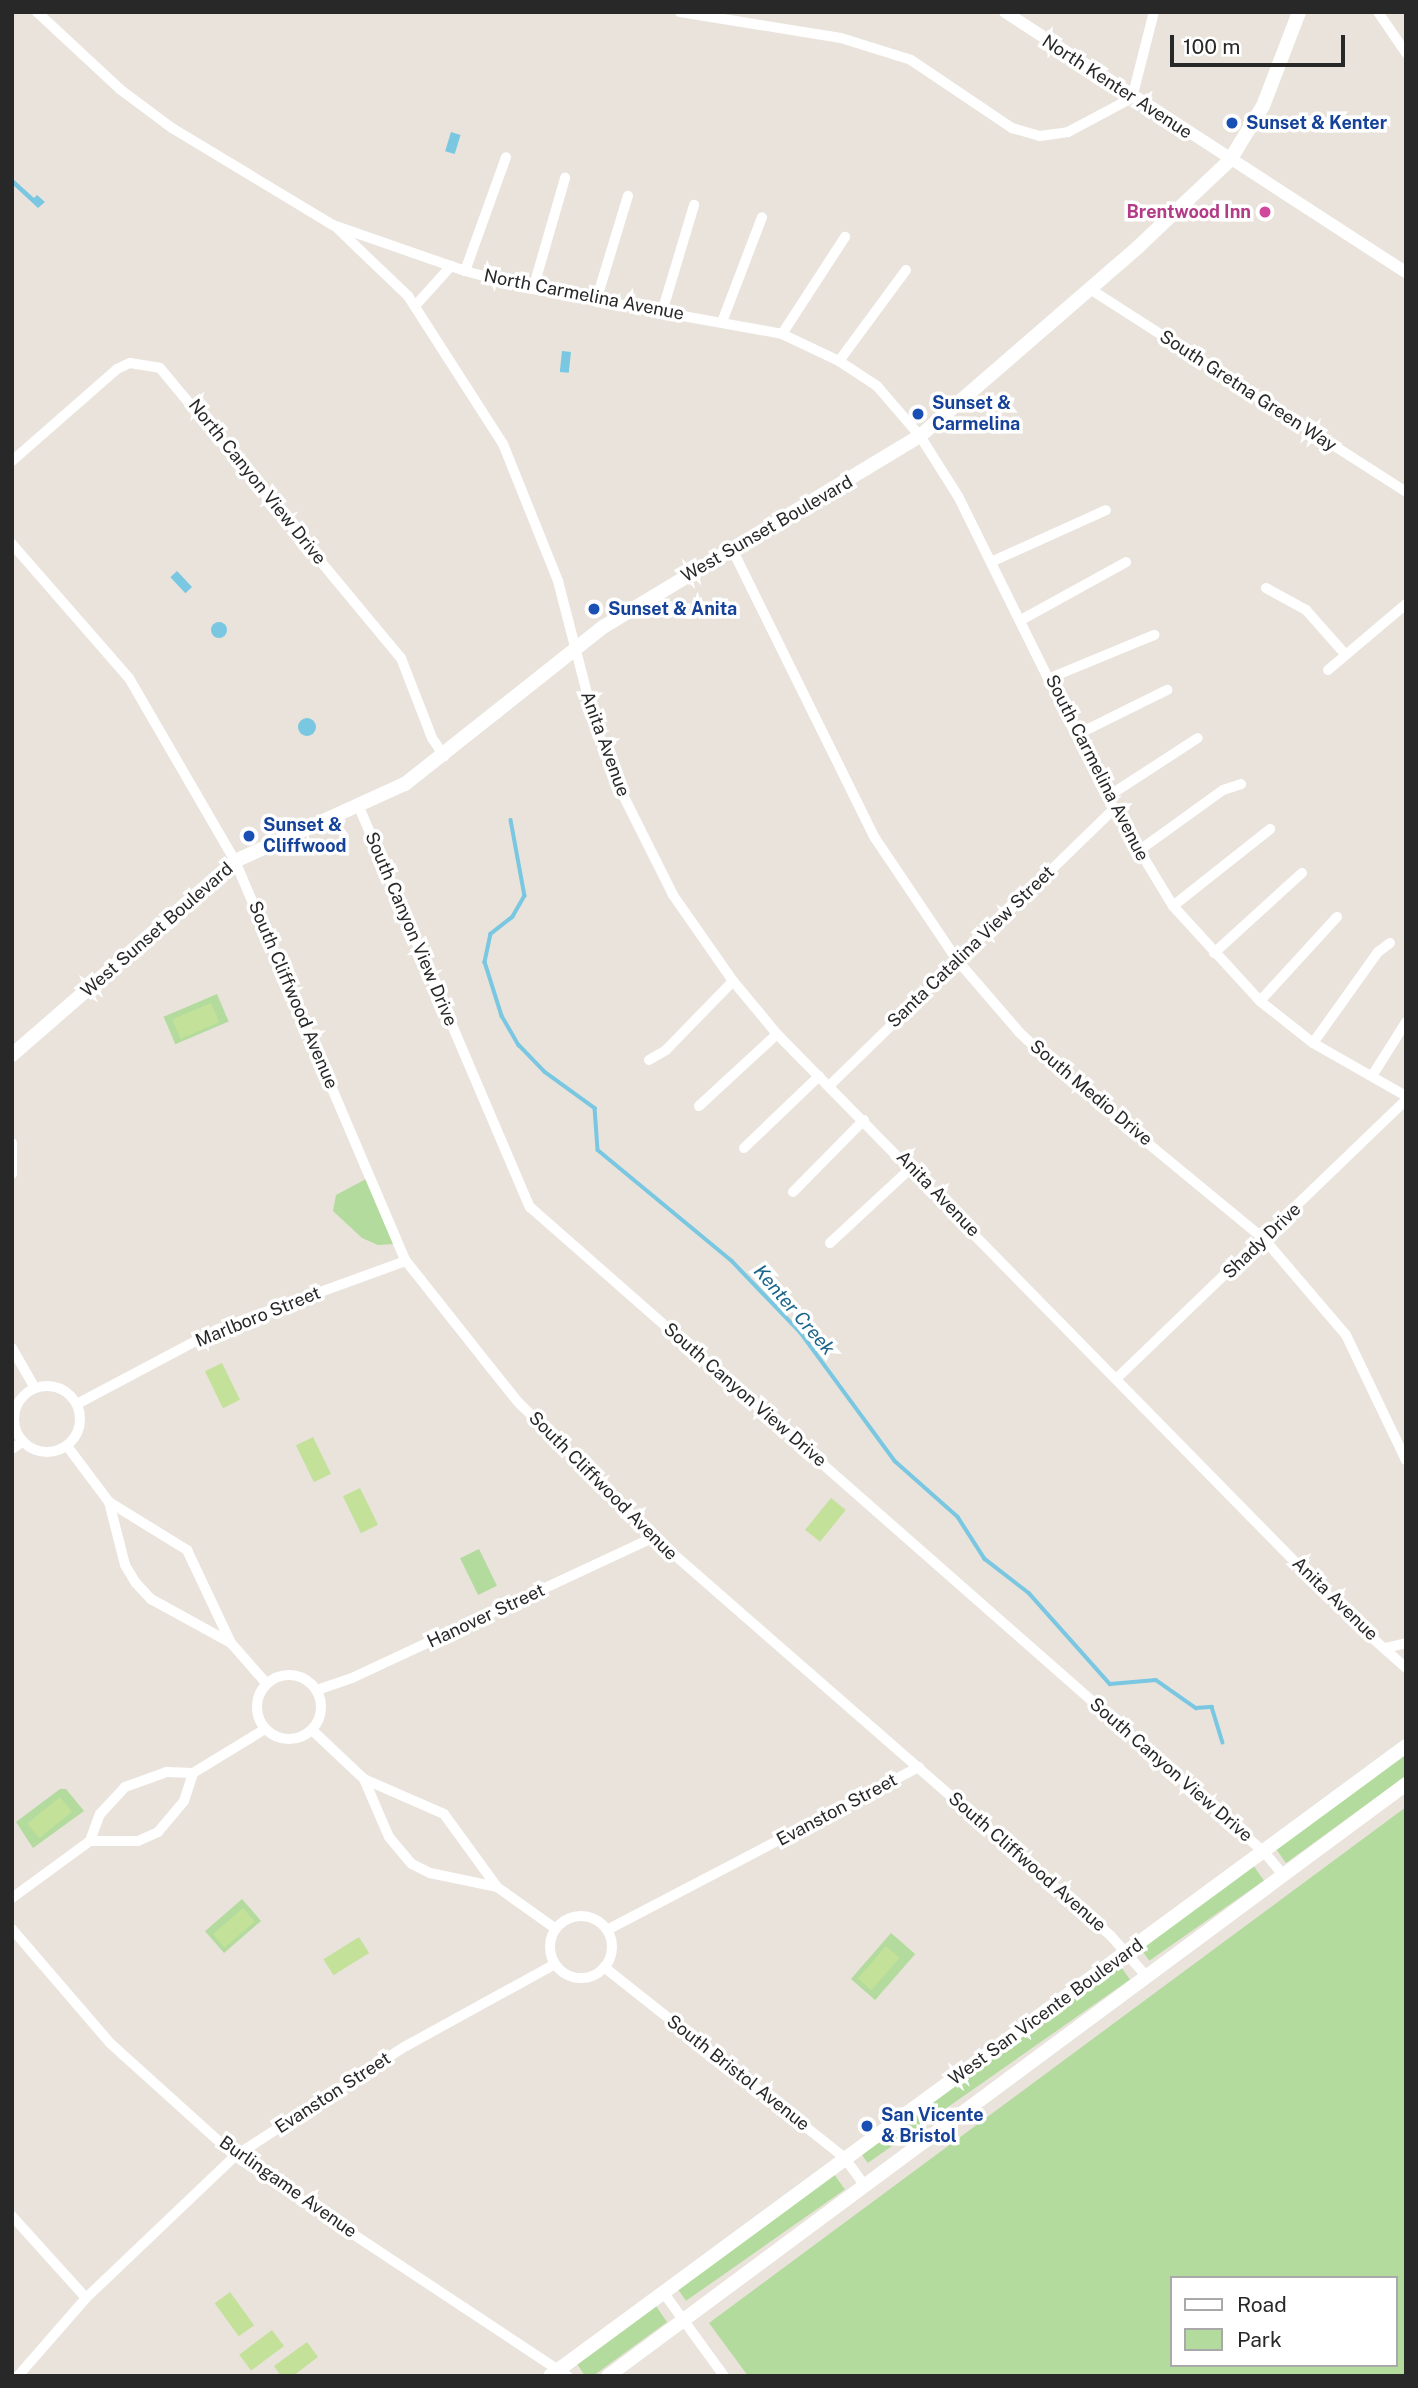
<!DOCTYPE html>
<html>
<head>
<meta charset="utf-8">
<style>
  body { margin:0 }
  #map { position:relative; width:1418px; height:2388px; overflow:hidden; background:#e9e3dc; font-family:"Public Sans",sans-serif }
  div>[style] { position:absolute }
  [style*='--x'] { left:calc(var(--x)*1px); top:calc(var(--y)*1px); width:calc(var(--w)*1px); rotate:calc(var(--a)*1deg) }
  .green>* { inset:0; background:#b3db9d; transform-origin:0 0 }
  .pitch>* { inset:0; background:#c4e19a; transform-origin:0 0 }
  .water>* { inset:0; background:#79c7e1; transform-origin:0 0 }
  .round { border-radius:50% }
  .stream>* { height:3.5px; margin:-1.75px; padding:0 1.75px; transform-origin:1.75px; border-radius:1.75px; background:#79c7e1 }
  .minor>* { height:10px; margin:-5px; padding:0 5px; transform-origin:5px; border-radius:5px; background:#fff }
  .minor>.ring { margin:-5px; padding:0; box-sizing:content-box; background:none; border:10px solid #fff; border-radius:50% }
  .tertiary>* { height:12px; margin:-6px; padding:0 6px; transform-origin:6px; border-radius:6px; background:#fff }
  .secondary>* { height:14px; margin:-7px; padding:0 7px; transform-origin:7px; border-radius:7px; background:#fff }
  .dots>* { width:19px; height:19px; translate:-50% -50%; box-sizing:border-box; border:4px solid #fff; border-radius:50% }
  span { translate:-50% -50%; white-space:nowrap; text-align:center; line-height:1.15; -webkit-text-stroke:7px #fff; paint-order:stroke }
  .street-label { font-size:18px; color:#282828 }
  .transit-label { font-size:18px; color:#164399; font-weight:700 }
  .left { translate:0 -50%; text-align:left }
  .hotel-label { font-size:18px; color:#b23c85; font-weight:700 }
  .right { translate:-100% -50%; text-align:right }
  .water-label { font-size:19px; color:#1b658a; font-style:italic }
  .frame { position:absolute; inset:0; border:14px solid #282828; pointer-events:none }
  .legend { position:absolute; left:1170px; top:2276px; width:228px; height:91px; box-sizing:border-box; background:#fff; border:2px solid #a9a9a9; margin:0; padding:9px 12px; list-style:none; font-size:21px; color:#282828 }
  .legend li { display:flex; align-items:center; gap:14px; height:35px }
  .legend b { width:35px; border:2px solid #a9a9a9 }
  .scale { position:absolute; left:1170px; top:35px; width:175px; height:32px; box-sizing:border-box; border:4px solid #282828; border-top:0; padding-left:9px; font-size:21px; line-height:24px; white-space:nowrap; color:#282828; -webkit-text-stroke:5px #fff; paint-order:stroke }
</style>
</head>
<body>
<div id="map">
  <div class="green">
    <i style="left:217px;top:994px;width:30px;height:58px;rotate:67deg"></i>
    <i style="clip-path:polygon(366px 1179px,395px 1244px,378px 1245px,362px 1238px,333px 1211px,336px 1195px)"></i>
    <i style="left:479px;top:1549px;width:41px;height:21px;rotate:64deg"></i>
    <i style="clip-path:polygon(1406px 1753px,1406px 1776px,1286px 1863px,1276px 1849px)"></i>
    <i style="clip-path:polygon(60px 1789px,66px 1789px,84px 1811px,33px 1848px,16px 1822px)"></i>
    <i style="clip-path:polygon(evenodd,1406px 1807px,1406px 2376px,748px 2376px,709px 2323px,1406px 1807px,1171px 2278px,1395px 2278px,1395px 2365px,1171px 2365px,1171px 2278px)"></i>
    <i style="left:1253px;top:1865px;width:19px;height:140px;rotate:55deg"></i>
    <i style="left:242px;top:1899px;width:29px;height:49px;rotate:49deg"></i>
    <i style="left:891px;top:1933px;width:32px;height:61px;rotate:41deg"></i>
    <i style="left:1119px;top:1964px;width:19px;height:320px;rotate:55deg"></i>
    <i style="left:834px;top:2174px;width:19px;height:194px;rotate:55deg"></i>
    <i style="clip-path:polygon(656px 2306px,667px 2322px,593px 2376px,585px 2376px,577px 2364px)"></i>
  </div>
  <div class="pitch">
    <i style="left:211px;top:1003px;width:21px;height:42px;rotate:67deg"></i>
    <i style="left:222px;top:1363px;width:41px;height:19px;rotate:64deg"></i>
    <i style="left:313px;top:1437px;width:41px;height:19px;rotate:64deg"></i>
    <i style="left:360px;top:1488px;width:41px;height:19px;rotate:64deg"></i>
    <i style="left:831px;top:1498px;width:19px;height:41px;rotate:39deg"></i>
    <i style="left:60px;top:1797px;width:19px;height:42px;rotate:51deg"></i>
    <i style="left:243px;top:1908px;width:18px;height:40px;rotate:49deg"></i>
    <i style="left:359px;top:1937px;width:19px;height:42px;rotate:58deg"></i>
    <i style="left:886px;top:1946px;width:18px;height:43px;rotate:41deg"></i>
    <i style="left:230px;top:2292px;width:41px;height:19px;rotate:54deg"></i>
    <i style="left:272px;top:2330px;width:20px;height:41px;rotate:53deg"></i>
    <i style="clip-path:polygon(307px 2342px,318px 2357px,293px 2376px,281px 2376px,274px 2366px)"></i>
  </div>
  <div class="water">
    <i style="left:451px;top:132px;width:10px;height:20px;rotate:17deg"></i>
    <i style="clip-path:polygon(12px 178px,34px 198px,37px 195px,45px 202px,38px 208px,12px 184px)"></i>
    <i style="left:562px;top:351px;width:9px;height:21px;rotate:6deg"></i>
    <i style="left:177px;top:571px;width:22px;height:9px;rotate:47deg"></i>
    <i class="round" style="left:211px;top:622px;width:16px;height:16px"></i>
    <i class="round" style="left:298px;top:718px;width:18px;height:18px"></i>
  </div>
  <div class="stream">
    <i style="--x:511;--y:820;--w:77;--a:79.6"></i>
    <i style="--x:525;--y:896;--w:24;--a:120"></i>
    <i style="--x:513;--y:917;--w:28;--a:142"></i>
    <i style="--x:491;--y:934;--w:29;--a:102"></i>
    <i style="--x:485;--y:962;--w:57;--a:72.5"></i>
    <i style="--x:502;--y:1016;--w:34;--a:60"></i>
    <i style="--x:519;--y:1045;--w:37;--a:46"></i>
    <i style="--x:545;--y:1072;--w:62;--a:35.8"></i>
    <i style="--x:595;--y:1108;--w:42;--a:85.9"></i>
    <i style="--x:598;--y:1150;--w:174;--a:39.6"></i>
    <i style="--x:732;--y:1261;--w:100;--a:46.2"></i>
    <i style="--x:801;--y:1333;--w:159;--a:53.7"></i>
    <i style="--x:895;--y:1461;--w:84;--a:41.6"></i>
    <i style="--x:958;--y:1517;--w:50;--a:57.3"></i>
    <i style="--x:985;--y:1559;--w:56;--a:37.7"></i>
    <i style="--x:1029;--y:1593;--w:122;--a:48.3"></i>
    <i style="--x:1110;--y:1684;--w:46;--a:-5"></i>
    <i style="--x:1156;--y:1680;--w:49;--a:35"></i>
    <i style="--x:1196;--y:1708;--w:16;--a:-4"></i>
    <i style="--x:1212;--y:1707;--w:37;--a:73"></i>
  </div>
  <div class="minor">
    <i style="--x:37;--y:12;--w:115;--a:42.9"></i>
    <i style="--x:121;--y:90;--w:64;--a:36.7"></i>
    <i style="--x:172;--y:128;--w:188;--a:31.1"></i>
    <i style="--x:333;--y:225;--w:140;--a:19.2"></i>
    <i style="--x:465;--y:271;--w:70;--a:14.8"></i>
    <i style="--x:533;--y:289;--w:253;--a:10.2"></i>
    <i style="--x:782;--y:334;--w:63;--a:25.3"></i>
    <i style="--x:839;--y:361;--w:45;--a:33.3"></i>
    <i style="--x:877;--y:386;--w:66;--a:49.3"></i>
    <i style="--x:920;--y:436;--w:71;--a:57.7"></i>
    <i style="--x:958;--y:496;--w:336;--a:63.7"></i>
    <i style="--x:1107;--y:797;--w:127;--a:58.8"></i>
    <i style="--x:1173;--y:906;--w:129;--a:47.5"></i>
    <i style="--x:1260;--y:1001;--w:68;--a:38.4"></i>
    <i style="--x:1313;--y:1043;--w:107;--a:29.7"></i>
    <i style="--x:680;--y:12;--w:163;--a:9.2"></i>
    <i style="--x:841;--y:38;--w:73;--a:17.4"></i>
    <i style="--x:911;--y:60;--w:122;--a:34"></i>
    <i style="--x:1012;--y:128;--w:29;--a:16"></i>
    <i style="--x:1040;--y:136;--w:28;--a:-8"></i>
    <i style="--x:1068;--y:132;--w:72;--a:-28"></i>
    <i style="--x:1132;--y:98;--w:89;--a:-75.7"></i>
    <i style="--x:1378;--y:12;--w:50;--a:55.7"></i>
    <i style="--x:336;--y:227;--w:100;--a:43.8"></i>
    <i style="--x:408;--y:296;--w:176;--a:57.3"></i>
    <i style="--x:503;--y:444;--w:148;--a:68.1"></i>
    <i style="--x:558;--y:581;--w:148;--a:75.5"></i>
    <i style="--x:595;--y:724;--w:56;--a:70.3"></i>
    <i style="--x:614;--y:777;--w:132;--a:63.4"></i>
    <i style="--x:673;--y:895;--w:105;--a:55.1"></i>
    <i style="--x:733;--y:981;--w:69;--a:50.3"></i>
    <i style="--x:777;--y:1034;--w:821;--a:45.54"></i>
    <i style="--x:1352;--y:1620;--w:72;--a:41.6"></i>
    <i style="--x:465;--y:271;--w:121;--a:-70.2"></i>
    <i style="--x:533;--y:289;--w:116;--a:-73.9"></i>
    <i style="--x:1090;--y:289;--w:376;--a:32.7"></i>
    <i style="--x:596;--y:301;--w:110;--a:-73.1"></i>
    <i style="--x:415;--y:306;--w:54;--a:-48"></i>
    <i style="--x:662;--y:312;--w:112;--a:-73.3"></i>
    <i style="--x:722;--y:322;--w:112;--a:-69.1"></i>
    <i style="--x:782;--y:334;--w:116;--a:-57"></i>
    <i style="--x:839;--y:361;--w:113;--a:-53.6"></i>
    <i style="--x:12;--y:461;--w:140;--a:-41.2"></i>
    <i style="--x:117;--y:369;--w:14;--a:-25"></i>
    <i style="--x:130;--y:363;--w:30;--a:9"></i>
    <i style="--x:160;--y:368;--w:377;--a:50.3"></i>
    <i style="--x:401;--y:658;--w:86;--a:68.8"></i>
    <i style="--x:432;--y:738;--w:22;--a:56"></i>
    <i style="--x:12;--y:544;--w:178;--a:48.9"></i>
    <i style="--x:129;--y:678;--w:211;--a:59.9"></i>
    <i style="--x:235;--y:861;--w:435;--a:66.9"></i>
    <i style="--x:406;--y:1261;--w:135;--a:51.6"></i>
    <i style="--x:490;--y:1367;--w:45;--a:51.3"></i>
    <i style="--x:518;--y:1402;--w:192;--a:44.8"></i>
    <i style="--x:654;--y:1537;--w:607;--a:41.12"></i>
    <i style="--x:1111;--y:1936;--w:55;--a:48.7"></i>
    <i style="--x:732;--y:549;--w:322;--a:63.7"></i>
    <i style="--x:875;--y:838;--w:147;--a:56.1"></i>
    <i style="--x:957;--y:960;--w:96;--a:49.2"></i>
    <i style="--x:1020;--y:1033;--w:62;--a:43"></i>
    <i style="--x:1065;--y:1075;--w:258;--a:39.5"></i>
    <i style="--x:1264;--y:1239;--w:126;--a:49.5"></i>
    <i style="--x:1346;--y:1335;--w:139;--a:64.4"></i>
    <i style="--x:991;--y:562;--w:126;--a:-24.3"></i>
    <i style="--x:1266;--y:588;--w:46;--a:28.8"></i>
    <i style="--x:1306;--y:610;--w:60;--a:48.4"></i>
    <i style="--x:1021;--y:620;--w:120;--a:-28.9"></i>
    <i style="--x:1328;--y:670;--w:102;--a:-40.2"></i>
    <i style="--x:1050;--y:678;--w:113;--a:-22.5"></i>
    <i style="--x:1076;--y:735;--w:102;--a:-26.3"></i>
    <i style="--x:1107;--y:797;--w:108;--a:-33"></i>
    <i style="--x:359;--y:807;--w:435;--a:66.9"></i>
    <i style="--x:530;--y:1207;--w:977;--a:41.31"></i>
    <i style="--x:1264;--y:1852;--w:30;--a:50"></i>
    <i style="--x:1137;--y:852;--w:106;--a:-35.8"></i>
    <i style="--x:1223;--y:790;--w:19;--a:-18"></i>
    <i style="--x:1173;--y:906;--w:124;--a:-38.4"></i>
    <i style="--x:1214;--y:953;--w:119;--a:-42.3"></i>
    <i style="--x:1260;--y:1001;--w:114;--a:-47.5"></i>
    <i style="--x:1313;--y:1043;--w:112;--a:-54.5"></i>
    <i style="--x:1378;--y:952;--w:15;--a:-37"></i>
    <i style="--x:649;--y:1060;--w:20;--a:-30"></i>
    <i style="--x:666;--y:1050;--w:96;--a:-45.8"></i>
    <i style="--x:1372;--y:1076;--w:64;--a:-57.8"></i>
    <i style="--x:829;--y:1086;--w:397;--a:-44.2"></i>
    <i style="--x:699;--y:1106;--w:106;--a:-42.7"></i>
    <i style="--x:12;--y:1143;--w:31;--a:90"></i>
    <i style="--x:744;--y:1148;--w:104;--a:-43.8"></i>
    <i style="--x:793;--y:1192;--w:101;--a:-45.4"></i>
    <i style="--x:830;--y:1243;--w:112;--a:-42.8"></i>
    <i style="--x:12;--y:1348;--w:46;--a:60.1"></i>
    <i style="--x:1116;--y:1379;--w:402;--a:-43.9"></i>
    <i class="ring" style="left:14px;top:1386px;width:56px;height:56px"></i>
    <i style="--x:77;--y:1404;--w:157;--a:-28"></i>
    <i style="--x:216;--y:1330;--w:202;--a:-20"></i>
    <i style="--x:67;--y:1446;--w:70;--a:53.1"></i>
    <i style="--x:109;--y:1502;--w:65;--a:75.7"></i>
    <i style="--x:125;--y:1565;--w:21;--a:59"></i>
    <i style="--x:136;--y:1583;--w:22;--a:47"></i>
    <i style="--x:151;--y:1599;--w:91;--a:28.8"></i>
    <i style="--x:12;--y:1449;--w:12;--a:-35"></i>
    <i style="--x:109;--y:1502;--w:92;--a:31.6"></i>
    <i style="--x:187;--y:1550;--w:103;--a:64.7"></i>
    <i style="--x:231;--y:1643;--w:53;--a:48.8"></i>
    <i style="--x:1385;--y:1648;--w:22;--a:-13"></i>
    <i class="ring" style="left:257px;top:1675px;width:54px;height:54px"></i>
    <i style="--x:317;--y:1690;--w:37;--a:-19"></i>
    <i style="--x:352;--y:1678;--w:333;--a:-25"></i>
    <i style="--x:312;--y:1730;--w:71;--a:43.3"></i>
    <i style="--x:364;--y:1779;--w:87;--a:23.6"></i>
    <i style="--x:444;--y:1814;--w:90;--a:54"></i>
    <i style="--x:497;--y:1887;--w:72;--a:35.4"></i>
    <i style="--x:364;--y:1779;--w:63;--a:66.7"></i>
    <i style="--x:389;--y:1837;--w:35;--a:50"></i>
    <i style="--x:412;--y:1864;--w:20;--a:27"></i>
    <i style="--x:430;--y:1873;--w:68;--a:11.8"></i>
    <i style="--x:90;--y:1841;--w:48;--a:0"></i>
    <i style="--x:138;--y:1841;--w:22;--a:-24"></i>
    <i style="--x:158;--y:1832;--w:40;--a:-50"></i>
    <i style="--x:184;--y:1801;--w:29;--a:-72"></i>
    <i style="--x:12;--y:1898;--w:97;--a:-36.2"></i>
    <i style="--x:90;--y:1841;--w:29;--a:-70"></i>
    <i style="--x:100;--y:1814;--w:37;--a:-47"></i>
    <i style="--x:125;--y:1787;--w:45;--a:-19.7"></i>
    <i style="--x:167;--y:1772;--w:26;--a:2"></i>
    <i style="--x:193;--y:1773;--w:84;--a:-31.4"></i>
    <i class="ring" style="left:550px;top:1916px;width:52px;height:52px"></i>
    <i style="--x:12;--y:1929;--w:150;--a:49.3"></i>
    <i style="--x:110;--y:2043;--w:169;--a:42.1"></i>
    <i style="--x:235;--y:2156;--w:399;--a:33.5"></i>
    <i style="--x:607;--y:1930;--w:352;--a:-27.6"></i>
    <i style="--x:604;--y:1967;--w:306;--a:38.4"></i>
    <i style="--x:844;--y:2157;--w:36;--a:54"></i>
    <i style="--x:12;--y:2216;--w:110;--a:47.9"></i>
    <i style="--x:663;--y:2292;--w:104;--a:54"></i>
    <i style="--x:18;--y:2376;--w:103;--a:-48.9"></i>
    <i style="--x:86;--y:2298;--w:206;--a:-43.6"></i>
    <i style="--x:235;--y:2156;--w:203;--a:-32.8"></i>
    <i style="--x:406;--y:2046;--w:170;--a:-28.8"></i>
  </div>
  <div class="tertiary">
    <i style="--x:1005;--y:12;--w:478;--a:33"></i>
  </div>
  <div class="secondary">
    <i style="--x:12;--y:1055;--w:296;--a:-41"></i>
    <i style="--x:235;--y:861;--w:187;--a:-24.4"></i>
    <i style="--x:405;--y:784;--w:253;--a:-38.4"></i>
    <i style="--x:603;--y:627;--w:370;--a:-31.1"></i>
    <i style="--x:920;--y:436;--w:289;--a:-40.9"></i>
    <i style="--x:1138;--y:247;--w:127;--a:-43.4"></i>
    <i style="--x:1230;--y:160;--w:63;--a:-58.6"></i>
    <i style="--x:1263;--y:106;--w:101;--a:-69"></i>
    <i style="--x:550;--y:2376;--w:1063;--a:-36.35"></i>
    <i style="--x:608;--y:2376;--w:994;--a:-36.57"></i>
  </div>
  <div class="dots">
    <i style="left:1232px;top:123px;background:#1a4fb4"></i>
    <i style="left:1265px;top:212px;background:#d1479c"></i>
    <i style="left:918px;top:414px;background:#1a4fb4"></i>
    <i style="left:594px;top:609px;background:#1a4fb4"></i>
    <i style="left:249px;top:836px;background:#1a4fb4"></i>
    <i style="left:867px;top:2126px;background:#1a4fb4"></i>
  </div>
  <div class="street-label">
    <span style="left:1117px;top:87px;rotate:33deg">North Kenter Avenue</span>
    <span style="left:584px;top:295px;rotate:11deg">North Carmelina Avenue</span>
    <span style="left:1248px;top:391px;rotate:33deg">South Gretna Green Way</span>
    <span style="left:257px;top:482px;rotate:51deg">North Canyon View Drive</span>
    <span style="left:767px;top:529px;rotate:-30deg">West Sunset Boulevard</span>
    <span style="left:605px;top:744px;rotate:70deg">Anita Avenue</span>
    <span style="left:1097px;top:768px;rotate:63deg">South Carmelina Avenue</span>
    <span style="left:411px;top:929px;rotate:67deg">South Canyon View Drive</span>
    <span style="left:157px;top:930px;rotate:-41deg">West Sunset Boulevard</span>
    <span style="left:971px;top:947px;rotate:-44deg">Santa Catalina View Street</span>
    <span style="left:293px;top:995px;rotate:67deg">South Cliffwood Avenue</span>
    <span style="left:1091px;top:1093px;rotate:40deg">South Medio Drive</span>
    <span style="left:938px;top:1194px;rotate:46deg">Anita Avenue</span>
    <span style="left:1262px;top:1241px;rotate:-44deg">Shady Drive</span>
    <span style="left:258px;top:1317px;rotate:-22deg">Marlboro Street</span>
    <span style="left:745px;top:1395px;rotate:41deg">South Canyon View Drive</span>
    <span style="left:603px;top:1486px;rotate:45deg">South Cliffwood Avenue</span>
    <span style="left:1335px;top:1599px;rotate:44deg">Anita Avenue</span>
    <span style="left:486px;top:1616px;rotate:-25deg">Hanover Street</span>
    <span style="left:1171px;top:1770px;rotate:41deg">South Canyon View Drive</span>
    <span style="left:837px;top:1810px;rotate:-28deg">Evanston Street</span>
    <span style="left:1027px;top:1862px;rotate:41deg">South Cliffwood Avenue</span>
    <span style="left:1046px;top:2012px;rotate:-36deg">West San Vicente Boulevard</span>
    <span style="left:738px;top:2073px;rotate:38deg">South Bristol Avenue</span>
    <span style="left:333px;top:2093px;rotate:-33deg">Evanston Street</span>
    <span style="left:288px;top:2187px;rotate:35deg">Burlingame Avenue</span>
  </div>
  <div class="transit-label">
    <span class="left" style="left:1246px;top:123px">Sunset &amp; Kenter</span>
    <span class="left" style="left:932px;top:414px">Sunset &amp;<br>Carmelina</span>
    <span class="left" style="left:608px;top:609px">Sunset &amp; Anita</span>
    <span class="left" style="left:263px;top:836px">Sunset &amp;<br>Cliffwood</span>
    <span class="left" style="left:881px;top:2126px">San Vicente<br>&amp; Bristol</span>
  </div>
  <div class="hotel-label">
    <span class="right" style="left:1251px;top:212px">Brentwood Inn</span>
  </div>
  <div class="water-label">
    <span style="left:794px;top:1310px;rotate:49deg">Kenter Creek</span>
  </div>
  <div class="frame"></div>
  <ul class="legend">
  <li><b style="height:9px;background:#fff"></b>Road</li>
  <li><b style="height:19px;background:#b3db9d"></b>Park</li>
  </ul>
  <div class="scale">100 m</div>
</div>
</body>
</html>
